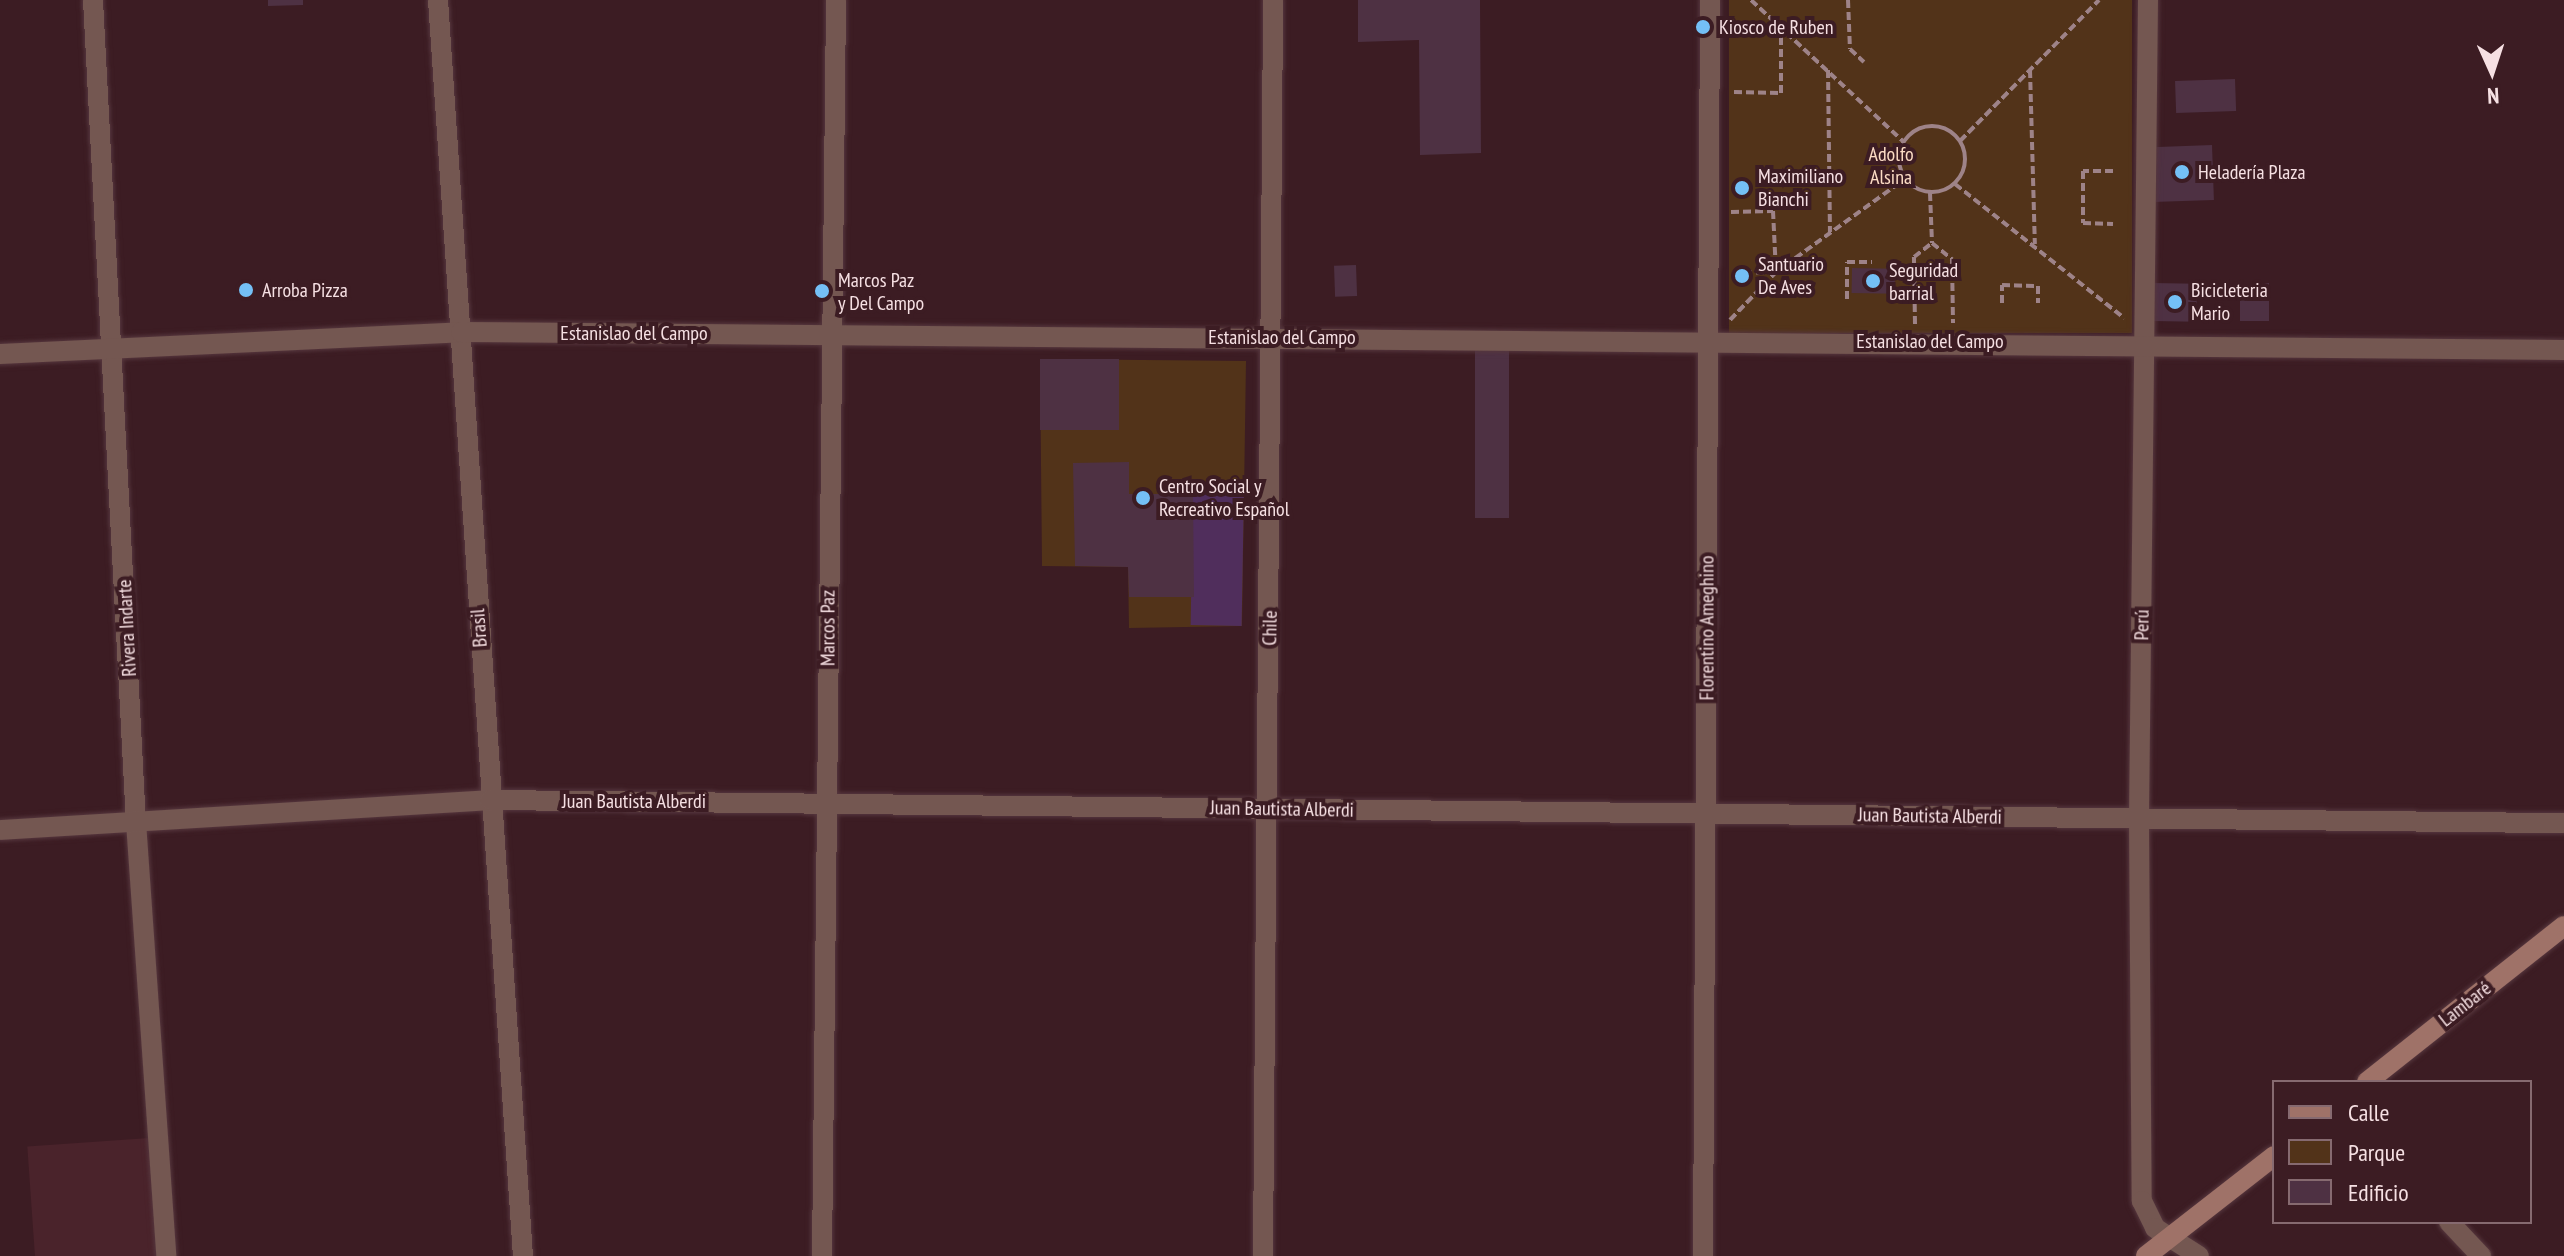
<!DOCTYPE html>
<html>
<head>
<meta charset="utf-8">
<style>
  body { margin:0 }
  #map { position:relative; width:2564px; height:1256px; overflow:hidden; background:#3c1c23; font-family:"PT Sans Narrow",sans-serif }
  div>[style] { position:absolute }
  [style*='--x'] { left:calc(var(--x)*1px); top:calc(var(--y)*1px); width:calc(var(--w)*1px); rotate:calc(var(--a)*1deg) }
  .built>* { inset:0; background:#4a232b; transform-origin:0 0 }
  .green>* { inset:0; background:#523319; transform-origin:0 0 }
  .water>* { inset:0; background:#502e5c; transform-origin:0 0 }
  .building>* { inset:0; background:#4e3143; transform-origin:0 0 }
  .path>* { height:4px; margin-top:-2px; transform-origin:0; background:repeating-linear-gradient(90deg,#9e8388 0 8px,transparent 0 12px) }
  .path>.ring { margin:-2px; padding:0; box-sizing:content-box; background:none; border:4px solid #9e8388; border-radius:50% }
  .roads { filter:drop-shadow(0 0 2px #56373e) drop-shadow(0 0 2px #56373e) }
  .street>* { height:20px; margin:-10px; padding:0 10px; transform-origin:10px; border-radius:10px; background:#745751 }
  .secondary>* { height:20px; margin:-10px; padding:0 10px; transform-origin:10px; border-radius:10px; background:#9f7268 }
  .dots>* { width:22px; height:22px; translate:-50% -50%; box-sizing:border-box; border:4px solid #3c1c23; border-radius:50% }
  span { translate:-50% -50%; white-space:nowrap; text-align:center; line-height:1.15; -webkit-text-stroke:8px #3c1c23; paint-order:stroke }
  .poi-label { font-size:20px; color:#f6e0e3 }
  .left { translate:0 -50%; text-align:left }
  .park-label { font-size:20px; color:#fcdcc5 }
  .street-label { font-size:20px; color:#f6e0e3 }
  .legend { position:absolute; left:2272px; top:1080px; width:260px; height:144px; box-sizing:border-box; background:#3c1c23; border:2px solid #866a70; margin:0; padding:10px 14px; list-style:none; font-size:24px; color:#f6e0e3 }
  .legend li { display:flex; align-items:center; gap:16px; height:40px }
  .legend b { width:40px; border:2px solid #866a70 }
  .north { position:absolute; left:2452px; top:32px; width:80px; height:80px; -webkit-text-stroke:6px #3c1c23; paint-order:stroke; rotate:177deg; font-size:22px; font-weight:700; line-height:32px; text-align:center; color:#f6e0e3 }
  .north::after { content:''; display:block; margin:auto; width:28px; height:36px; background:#f6e0e3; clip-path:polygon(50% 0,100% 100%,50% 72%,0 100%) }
</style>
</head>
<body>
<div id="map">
  <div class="built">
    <i style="left:149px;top:1138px;width:118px;height:122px;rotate:86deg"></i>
  </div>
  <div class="green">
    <i style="left:1729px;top:0;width:403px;height:333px"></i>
    <i style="clip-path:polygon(1040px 359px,1246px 361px,1242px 626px,1129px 628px,1128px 567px,1042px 566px)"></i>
  </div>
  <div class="water">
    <i style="left:1244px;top:489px;width:137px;height:51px;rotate:91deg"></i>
  </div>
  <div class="building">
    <i style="clip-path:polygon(268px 0,303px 0,303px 5px,268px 6px)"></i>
    <i style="clip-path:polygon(1358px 0,1480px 0,1481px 153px,1420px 155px,1419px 40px,1358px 42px)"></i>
    <i style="left:2235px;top:79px;width:32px;height:60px;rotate:88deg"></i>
    <i style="left:2212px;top:145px;width:55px;height:61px;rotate:88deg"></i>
    <i style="left:1356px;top:265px;width:31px;height:22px;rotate:88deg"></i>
    <i style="left:1852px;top:268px;width:43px;height:25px;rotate:1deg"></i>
    <i style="left:2152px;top:283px;width:45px;height:38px;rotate:1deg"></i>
    <i style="left:2240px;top:283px;width:29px;height:38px"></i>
    <i style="left:1475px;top:345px;width:34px;height:173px"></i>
    <i style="left:1040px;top:359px;width:79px;height:71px"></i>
    <i style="clip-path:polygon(1129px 462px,1129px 494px,1193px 494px,1194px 597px,1129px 597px,1128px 567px,1075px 566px,1073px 463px)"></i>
  </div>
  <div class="path">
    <i style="--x:1751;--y:0;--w:209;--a:42.9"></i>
    <i style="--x:1848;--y:0;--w:49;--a:87.7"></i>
    <i style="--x:1850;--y:49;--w:19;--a:43"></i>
    <i style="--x:1828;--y:70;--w:162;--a:89.3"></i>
    <i style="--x:2030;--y:70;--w:174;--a:88.4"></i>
    <i style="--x:1734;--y:92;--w:47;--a:1.2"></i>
    <i style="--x:1781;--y:93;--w:66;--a:-90"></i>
    <i style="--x:1781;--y:27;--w:47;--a:180"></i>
    <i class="ring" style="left:1899px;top:126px;width:62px;height:62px"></i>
    <i style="--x:1960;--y:141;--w:198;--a:-45.4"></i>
    <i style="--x:2113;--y:171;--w:30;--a:180"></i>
    <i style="--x:2083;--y:171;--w:52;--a:90"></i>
    <i style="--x:2083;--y:223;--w:30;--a:2"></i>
    <i style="--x:1955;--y:184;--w:216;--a:38.4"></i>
    <i style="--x:1930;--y:193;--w:50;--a:87.7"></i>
    <i style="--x:1731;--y:212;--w:42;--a:-1.4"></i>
    <i style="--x:1773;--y:211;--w:61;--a:87.2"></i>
    <i style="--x:1776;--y:272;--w:44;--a:178.7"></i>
    <i style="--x:1847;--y:299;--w:37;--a:-90"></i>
    <i style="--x:1847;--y:262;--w:25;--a:0"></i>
    <i style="--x:2002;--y:303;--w:18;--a:-90"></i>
    <i style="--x:2002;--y:285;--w:36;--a:2"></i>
    <i style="--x:2038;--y:286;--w:17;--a:90"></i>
    <i style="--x:1730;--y:320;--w:66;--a:-46.2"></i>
    <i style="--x:1776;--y:272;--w:159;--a:-35.8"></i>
    <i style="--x:1915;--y:324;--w:67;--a:-90.9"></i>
    <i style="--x:1914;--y:257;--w:23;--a:-38"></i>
    <i style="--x:1932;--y:243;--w:26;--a:39"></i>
    <i style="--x:1952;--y:259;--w:64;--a:89.1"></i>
  </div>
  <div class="roads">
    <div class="street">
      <i style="--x:93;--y:0;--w:823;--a:87.01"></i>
      <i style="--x:136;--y:822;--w:435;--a:86"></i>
      <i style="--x:438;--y:0;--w:1259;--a:86.13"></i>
      <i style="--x:2148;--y:0;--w:818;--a:90.63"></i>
      <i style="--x:2139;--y:818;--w:383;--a:89.6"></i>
      <i style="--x:2142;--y:1201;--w:30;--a:64"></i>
      <i style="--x:2155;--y:1228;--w:52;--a:32.5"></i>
      <i style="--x:0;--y:354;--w:462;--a:-2.7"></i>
      <i style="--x:461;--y:332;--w:2103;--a:0.49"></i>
      <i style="--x:0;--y:830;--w:491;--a:-3.5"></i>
      <i style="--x:490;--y:800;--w:2074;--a:0.64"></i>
      <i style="--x:2449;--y:1222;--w:47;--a:46.7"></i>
      <i style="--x:822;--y:1256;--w:1256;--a:-89.36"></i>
      <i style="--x:1263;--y:1256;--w:1256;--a:-89.54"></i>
      <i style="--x:1703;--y:1256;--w:1256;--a:-89.68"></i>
    </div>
    <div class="secondary">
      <i style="--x:2367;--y:1082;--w:251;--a:-38.4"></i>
      <i style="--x:2146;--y:1256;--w:162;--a:-38"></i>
    </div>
  </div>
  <div class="dots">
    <i style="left:1703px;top:27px;background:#74c0f6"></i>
    <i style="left:2182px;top:172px;background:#74c0f6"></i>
    <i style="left:1742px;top:188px;background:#74c0f6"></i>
    <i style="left:1742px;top:276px;background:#74c0f6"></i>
    <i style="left:1873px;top:281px;background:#74c0f6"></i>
    <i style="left:246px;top:290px;background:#74c0f6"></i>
    <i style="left:822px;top:291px;background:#74c0f6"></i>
    <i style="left:2175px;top:302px;background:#74c0f6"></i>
    <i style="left:1143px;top:498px;background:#74c0f6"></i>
  </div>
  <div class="poi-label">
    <span class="left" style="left:1719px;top:27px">Kiosco de Ruben</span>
    <span class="left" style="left:2198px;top:172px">Heladería Plaza</span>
    <span class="left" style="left:1758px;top:188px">Maximiliano<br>Bianchi</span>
    <span class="left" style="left:1758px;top:276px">Santuario<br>De Aves</span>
    <span class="left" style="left:1889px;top:282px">Seguridad<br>barrial</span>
    <span class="left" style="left:838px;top:292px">Marcos Paz<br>y Del Campo</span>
    <span class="left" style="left:262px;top:290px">Arroba Pizza</span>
    <span class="left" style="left:2191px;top:302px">Bicicleteria<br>Mario</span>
    <span class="left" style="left:1159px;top:498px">Centro Social y<br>Recreativo Español</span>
  </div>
  <div class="park-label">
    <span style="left:1891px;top:166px">Adolfo<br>Alsina</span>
  </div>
  <div class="street-label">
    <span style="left:634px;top:333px">Estanislao del Campo</span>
    <span style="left:1282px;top:337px">Estanislao del Campo</span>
    <span style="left:1930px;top:341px">Estanislao del Campo</span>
    <span style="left:2142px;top:625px;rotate:-89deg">Perú</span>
    <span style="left:127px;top:628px;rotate:-93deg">Rivera Indarte</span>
    <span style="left:479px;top:628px;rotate:-94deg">Brasil</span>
    <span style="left:828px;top:628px;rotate:-90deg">Marcos Paz</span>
    <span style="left:1270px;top:628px;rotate:-89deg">Chile</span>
    <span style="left:1707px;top:628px;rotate:-90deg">Florentino Ameghino</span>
    <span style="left:634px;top:801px">Juan Bautista Alberdi</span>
    <span style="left:1282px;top:809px;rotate:1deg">Juan Bautista Alberdi</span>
    <span style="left:1930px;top:816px;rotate:1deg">Juan Bautista Alberdi</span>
    <span style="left:2465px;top:1004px;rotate:-38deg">Lambaré</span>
  </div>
  <ul class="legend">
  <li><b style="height:10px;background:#9f7268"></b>Calle</li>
  <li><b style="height:22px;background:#523319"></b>Parque</li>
  <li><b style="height:22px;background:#4e3143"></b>Edificio</li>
  </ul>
  <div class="north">N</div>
</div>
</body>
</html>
